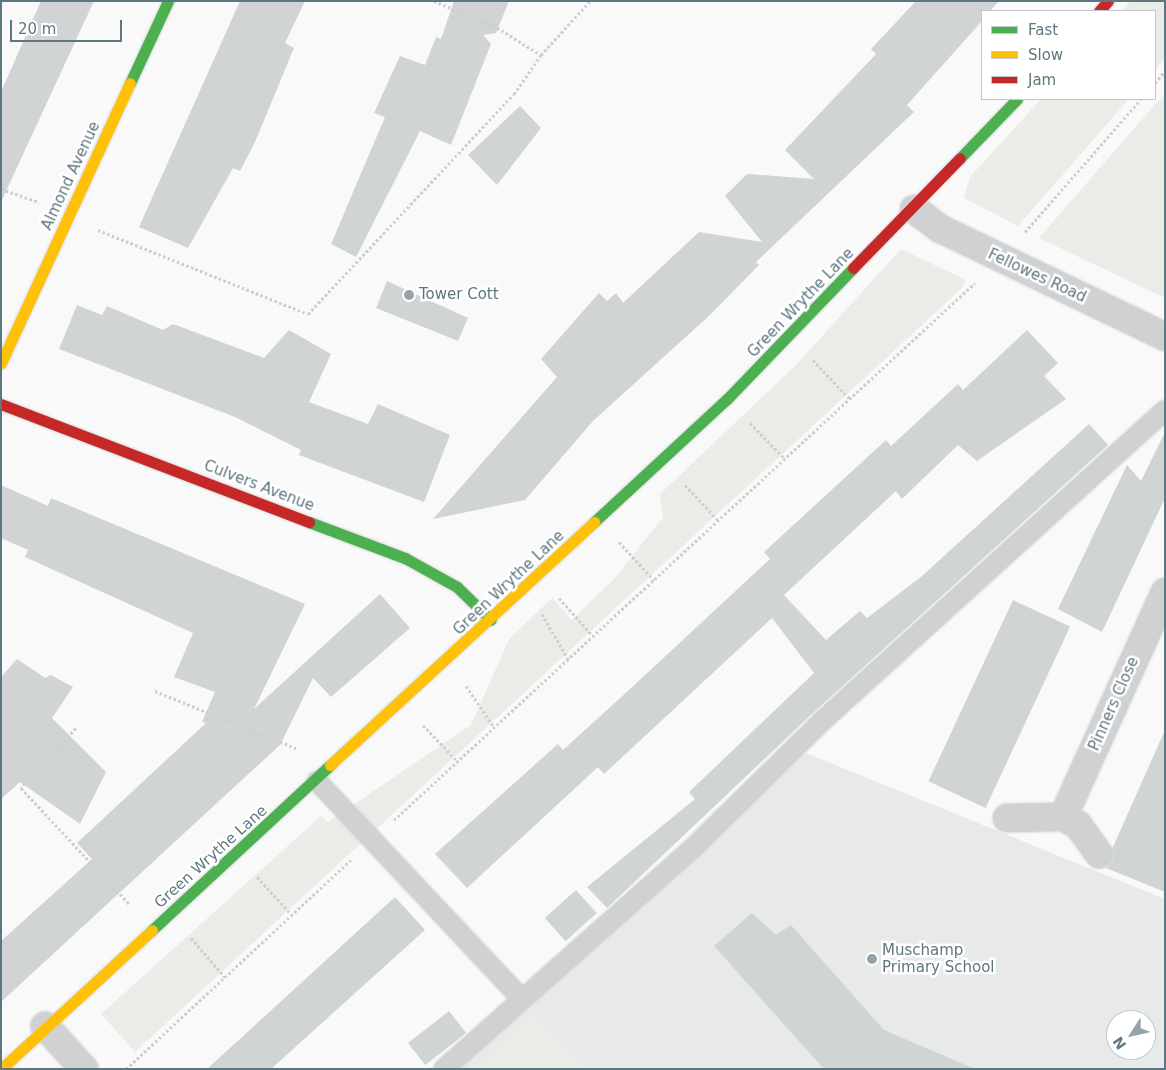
<!DOCTYPE html>
<html>
<head>
<meta charset="utf-8">
<style>
  body { margin:0 }
  #map { position:relative; width:1166px; height:1070px; overflow:hidden; background:#f9f9f9; font-family:"DejaVu Sans",sans-serif }
  div>[style] { position:absolute }
  [style*='--x'] { left:calc(var(--x)*1px); top:calc(var(--y)*1px); width:calc(var(--w)*1px); rotate:calc(var(--a)*1deg) }
  .built>* { inset:0; background:#e7eae9 }
  .green>* { inset:0; background:#eaece7 }
  .building>* { inset:0; background:#d1d4d4; transform-origin:0 0 }
  .path>* { height:3px; margin-top:-1.5px; transform-origin:0; background:repeating-linear-gradient(90deg,#cdcecf 0 2.5px,transparent 0 5px) }
  .roads { filter:drop-shadow(0 0 1px #d6d7d8) drop-shadow(0 0 1px #d6d7d8) }
  .lane>* { height:20px; margin:-10px; padding:0 10px; transform-origin:10px; border-radius:10px; background:#cfd1d2 }
  .street>* { height:28px; margin:-14px; padding:0 14px; transform-origin:14px; border-radius:14px; background:#cfd1d2 }
  .fast>* { height:11px; margin:-5.5px; padding:0 5.5px; transform-origin:5.5px; border-radius:5.5px; background:#4caf50 }
  .slow>* { height:11px; margin:-5.5px; padding:0 5.5px; transform-origin:5.5px; border-radius:5.5px; background:#ffc107 }
  .jam>* { height:11px; margin:-5.5px; padding:0 5.5px; transform-origin:5.5px; border-radius:5.5px; background:#c62828 }
  .dots>* { width:14px; height:14px; translate:-50% -50%; box-sizing:border-box; border:2px solid #fff; border-radius:50% }
  span { translate:-50% -50%; white-space:nowrap; text-align:center; line-height:1.15; -webkit-text-stroke:5px #fff; paint-order:stroke }
  .street-label { font-size:15px; color:#5e767f }
  .poi-label { font-size:15px; color:#5e767f }
  .left { translate:0 -50%; text-align:left }
  .frame { position:absolute; inset:0; border:2px solid #5e767f; pointer-events:none }
  .legend { position:absolute; left:981px; top:10px; width:175px; height:90px; box-sizing:border-box; background:#fff; border:1px solid #bfc8cc; margin:0; padding:6px 9px; list-style:none; font-size:15px; color:#5e767f }
  .legend li { display:flex; align-items:center; gap:10px; height:25px }
  .legend b { width:25px; border:1px solid #bfc8cc }
  .north { position:absolute; left:1106px; top:1010px; width:50px; height:50px; box-sizing:border-box; background:#fff; border:1px solid #bfc8cc; border-radius:50%; rotate:235deg; font-size:14px; font-weight:700; line-height:20px; text-align:center; color:#5e767f }
  .north::after { content:''; display:block; margin:auto; width:18px; height:22px; background:#94a4aa; clip-path:polygon(50% 0,100% 100%,50% 72%,0 100%) }
  .scale { position:absolute; left:10px; top:20px; width:112px; height:22px; box-sizing:border-box; border:2px solid #5e767f; border-top:0; padding-left:6px; font-size:15px; line-height:18px; white-space:nowrap; color:#5e767f; -webkit-text-stroke:4px #fff; paint-order:stroke }
</style>
</head>
<body>
<div id="map">
  <div class="built">
    <i style="clip-path:polygon(evenodd,806px 753px,1165px 899px,1165px 1069px,459px 1069px,806px 753px,1116px 1020px,1146px 1020px,1146px 1050px,1116px 1050px,1116px 1020px)"></i>
  </div>
  <div class="green">
    <i style="clip-path:polygon(1131px 1px,1165px 1px,1165px 58px,1155px 70px,1155px 11px,1121px 11px)"></i>
    <i style="clip-path:polygon(1165px 93px,1165px 298px,1039px 238px)"></i>
    <i style="clip-path:polygon(1041px 99px,1129px 99px,1018px 226px,964px 198px,970px 177px)"></i>
    <i style="clip-path:polygon(901px 249px,966px 280px,962px 288px,135px 1052px,101px 1014px,321px 816px,328px 822px,471px 725px,509px 639px,552px 598px,572px 620px,615px 578px,663px 517px,660px 494px,796px 365px)"></i>
    <i style="clip-path:polygon(534px 1014px,585px 1069px,472px 1069px)"></i>
  </div>
  <div class="building">
    <i style="clip-path:polygon(41px 1px,94px 1px,1px 202px,1px 92px)"></i>
    <i style="clip-path:polygon(240px 1px,305px 1px,285px 43px,294px 48px,255px 142px,240px 171px,233px 168px,188px 248px,139px 227px)"></i>
    <i style="clip-path:polygon(454px 1px,509px 1px,496px 33px,483px 35px,491px 44px,451px 145px,420px 131px,356px 257px,331px 244px,385px 117px,374px 113px,400px 56px,425px 65px,436px 37px,441px 39px)"></i>
    <i style="clip-path:polygon(916px 1px,999px 1px,990px 11px,982px 11px,982px 21px,907px 105px,914px 112px,756px 262px,759px 265px,710px 315px,593px 421px,525px 500px,433px 519px,557px 377px,541px 359px,599px 293px,607px 301px,616px 293px,623px 303px,699px 232px,762px 242px,725px 196px,747px 174px,814px 179px,785px 150px,876px 54px,871px 49px)"></i>
    <i style="clip-path:polygon(520px 106px,541px 128px,497px 185px,468px 155px)"></i>
    <i style="clip-path:polygon(387px 281px,468px 318px,458px 341px,376px 308px)"></i>
    <i style="clip-path:polygon(77px 305px,102px 315px,107px 306px,163px 330px,173px 324px,264px 358px,289px 330px,331px 354px,309px 402px,368px 424px,378px 404px,450px 435px,424px 502px,299px 455px,301px 450px,235px 417px,59px 349px)"></i>
    <i style="clip-path:polygon(1027px 330px,1058px 363px,1044px 376px,1066px 399px,977px 461px,958px 445px,902px 499px,896px 491px,784px 595px,826px 640px,860px 611px,867px 618px,922px 576px,1089px 424px,1108px 445px,813px 713px,607px 908px,587px 887px,695px 799px,689px 792px,814px 673px,772px 618px,604px 774px,598px 767px,467px 888px,435px 854px,558px 744px,563px 750px,630px 689px,770px 559px,764px 552px,886px 440px,891px 446px,958px 384px,963px 390px)"></i>
    <i style="clip-path:polygon(1165px 432px,1165px 498px,1102px 632px,1058px 609px,1127px 465px,1141px 481px)"></i>
    <i style="clip-path:polygon(1px 485px,48px 506px,51px 498px,305px 604px,254px 709px,380px 594px,410px 628px,331px 697px,313px 678px,280px 745px,1px 1002px,1px 941px,92px 859px,77px 843px,206px 723px,202px 722px,215px 692px,174px 677px,193px 633px,25px 557px,28px 550px,1px 538px)"></i>
    <i style="left:1013px;top:600px;width:63px;height:200px;rotate:25deg"></i>
    <i style="clip-path:polygon(17px 659px,45px 678px,51px 675px,73px 687px,52px 718px,106px 772px,80px 824px,20px 782px,1px 799px,1px 677px)"></i>
    <i style="clip-path:polygon(1165px 730px,1165px 892px,1106px 868px,1113px 860px,1113px 847px)"></i>
    <i style="left:576px;top:890px;width:31px;height:42px;rotate:48deg"></i>
    <i style="clip-path:polygon(395px 897px,425px 930px,271px 1069px,207px 1069px)"></i>
    <i style="clip-path:polygon(752px 913px,776px 935px,791px 925px,884px 1030px,975px 1069px,824px 1069px,714px 946px)"></i>
    <i style="left:449px;top:1011px;width:28px;height:52px;rotate:52deg"></i>
  </div>
  <div class="path">
    <i style="--x:434;--y:1;--w:64;--a:22.1"></i>
    <i style="--x:493;--y:25;--w:57;--a:32"></i>
    <i style="--x:1155;--y:83;--w:16;--a:-50"></i>
    <i style="--x:1;--y:189;--w:40;--a:18.9"></i>
    <i style="--x:98;--y:230;--w:226;--a:21.8"></i>
    <i style="--x:308;--y:314;--w:301;--a:-46.9"></i>
    <i style="--x:514;--y:94;--w:47;--a:-55.3"></i>
    <i style="--x:541;--y:55;--w:73;--a:-47.8"></i>
    <i style="--x:1025;--y:232;--w:176;--a:-48.9"></i>
    <i style="--x:813;--y:360;--w:54;--a:46.5"></i>
    <i style="--x:750;--y:423;--w:50;--a:45.8"></i>
    <i style="--x:685;--y:485;--w:48;--a:46.7"></i>
    <i style="--x:619;--y:542;--w:52;--a:47.4"></i>
    <i style="--x:559;--y:598;--w:51;--a:48.2"></i>
    <i style="--x:542;--y:614;--w:52;--a:60"></i>
    <i style="--x:466;--y:686;--w:50;--a:55.7"></i>
    <i style="--x:155;--y:691;--w:154;--a:22.1"></i>
    <i style="--x:423;--y:725;--w:51;--a:46.6"></i>
    <i style="--x:76;--y:728;--w:81;--a:132.5"></i>
    <i style="--x:21;--y:788;--w:160;--a:47"></i>
    <i style="--x:394;--y:820;--w:791;--a:-42.75"></i>
    <i style="--x:257;--y:877;--w:52;--a:47.4"></i>
    <i style="--x:191;--y:938;--w:52;--a:48.9"></i>
    <i style="--x:126;--y:1069;--w:307;--a:-42.9"></i>
  </div>
  <div class="roads">
    <div class="lane">
      <i style="--x:317;--y:781;--w:299;--a:46.8"></i>
      <i style="--x:444;--y:1069;--w:339;--a:-41.6"></i>
      <i style="--x:697;--y:844;--w:174;--a:-44.5"></i>
      <i style="--x:821;--y:722;--w:464;--a:-42.2"></i>
    </div>
    <div class="street">
      <i style="--x:914;--y:209;--w:34;--a:37"></i>
      <i style="--x:941;--y:229;--w:249;--a:25.7"></i>
      <i style="--x:1063;--y:817;--w:247;--a:-65.6"></i>
      <i style="--x:1007;--y:818;--w:56;--a:-1"></i>
      <i style="--x:1063;--y:817;--w:17;--a:28"></i>
      <i style="--x:1078;--y:825;--w:36;--a:54"></i>
      <i style="--x:45;--y:1026;--w:58;--a:47.8"></i>
    </div>
    <div class="fast">
      <i style="--x:130;--y:83;--w:90;--a:-65.1"></i>
      <i style="--x:960;--y:158;--w:82;--a:-46"></i>
      <i style="--x:309;--y:522;--w:103;--a:20.6"></i>
      <i style="--x:405;--y:558;--w:60;--a:29.1"></i>
      <i style="--x:457;--y:587;--w:47;--a:44.1"></i>
      <i style="--x:594;--y:522;--w:181;--a:-42.8"></i>
      <i style="--x:727;--y:399;--w:182;--a:-46.1"></i>
      <i style="--x:152;--y:930;--w:243;--a:-42.8"></i>
    </div>
    <div class="slow">
      <i style="--x:1;--y:363;--w:308;--a:-65.3"></i>
      <i style="--x:330;--y:765;--w:359;--a:-42.6"></i>
      <i style="--x:1;--y:1069;--w:205;--a:-42.6"></i>
    </div>
    <div class="jam">
      <i style="--x:1099;--y:11;--w:13;--a:-48"></i>
      <i style="--x:853;--y:268;--w:153;--a:-45.8"></i>
      <i style="--x:1;--y:404;--w:330;--a:21"></i>
    </div>
  </div>
  <div class="dots">
    <i style="left:409px;top:295px;background:#94a4aa"></i>
    <i style="left:872px;top:959px;background:#94a4aa"></i>
  </div>
  <div class="street-label">
    <span style="left:71px;top:176px;rotate:-65deg">Almond Avenue</span>
    <span style="left:1037px;top:276px;rotate:25deg">Fellowes Road</span>
    <span style="left:801px;top:303px;rotate:-46deg">Green Wrythe Lane</span>
    <span style="left:259px;top:486px;rotate:21deg">Culvers Avenue</span>
    <span style="left:509px;top:583px;rotate:-43deg">Green Wrythe Lane</span>
    <span style="left:1114px;top:704px;rotate:-66deg">Pinners Close</span>
    <span style="left:211px;top:857px;rotate:-42deg">Green Wrythe Lane</span>
  </div>
  <div class="poi-label">
    <span class="left" style="left:419px;top:295px">Tower Cott</span>
    <span class="left" style="left:882px;top:959px">Muschamp<br>Primary School</span>
  </div>
  <div class="frame"></div>
  <ul class="legend">
  <li><b style="height:6px;background:#4caf50"></b>Fast</li>
  <li><b style="height:6px;background:#ffc107"></b>Slow</li>
  <li><b style="height:6px;background:#c62828"></b>Jam</li>
  </ul>
  <div class="north">N</div>
  <div class="scale">20 m</div>
</div>
</body>
</html>
